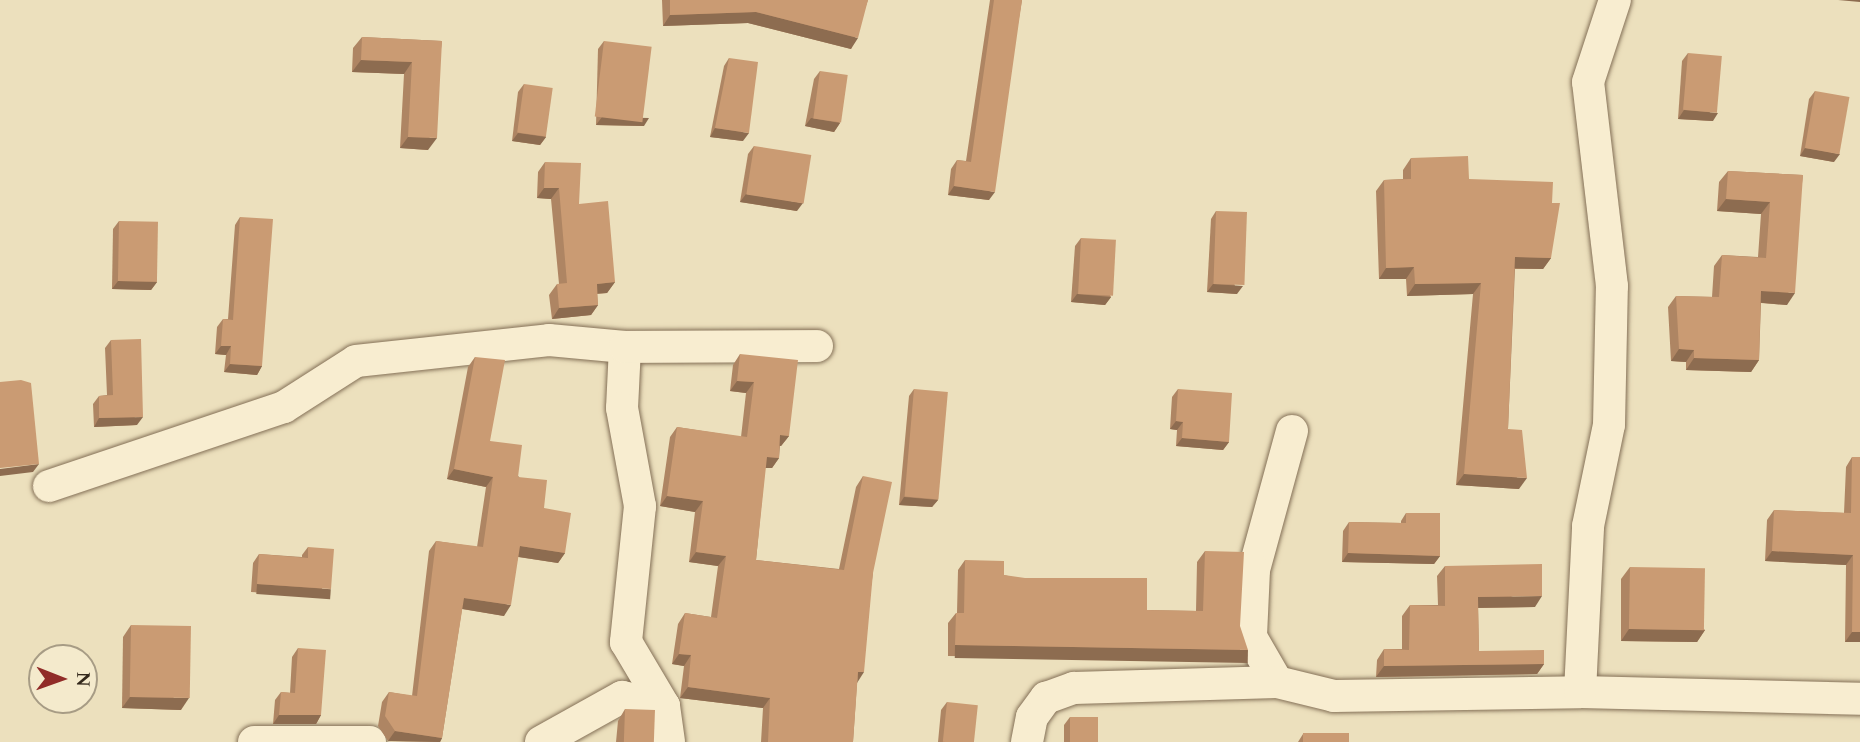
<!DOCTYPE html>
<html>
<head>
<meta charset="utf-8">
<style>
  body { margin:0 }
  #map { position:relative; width:1860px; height:742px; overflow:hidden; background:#ece0bd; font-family:Spectral,serif }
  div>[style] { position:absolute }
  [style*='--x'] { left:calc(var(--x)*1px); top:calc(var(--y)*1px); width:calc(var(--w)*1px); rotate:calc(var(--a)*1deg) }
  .roads { filter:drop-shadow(0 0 2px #847057) drop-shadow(0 0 2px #847057) }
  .minor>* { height:32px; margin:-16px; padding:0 16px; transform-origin:16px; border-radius:16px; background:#f8edd0 }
  .wall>* { inset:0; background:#ae8563 }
  .shaded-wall>* { inset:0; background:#8d6c50; transform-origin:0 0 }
  .building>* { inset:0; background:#ca9b73; transform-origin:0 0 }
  span { translate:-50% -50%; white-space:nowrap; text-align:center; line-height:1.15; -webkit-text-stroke:7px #f4eacc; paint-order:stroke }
  .north { position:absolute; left:28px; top:644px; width:70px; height:70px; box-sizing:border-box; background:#f4eacc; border:2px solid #a79c85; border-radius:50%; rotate:91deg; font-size:19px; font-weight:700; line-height:28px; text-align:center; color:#33281b }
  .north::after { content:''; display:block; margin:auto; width:24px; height:32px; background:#912c28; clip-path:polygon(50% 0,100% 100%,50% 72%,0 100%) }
</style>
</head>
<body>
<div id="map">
  <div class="roads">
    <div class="minor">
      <i style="--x:625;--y:347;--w:61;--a:92.8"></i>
      <i style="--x:622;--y:408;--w:100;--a:79.6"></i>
      <i style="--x:640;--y:506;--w:137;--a:95.9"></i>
      <i style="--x:626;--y:642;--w:74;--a:59.3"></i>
      <i style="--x:664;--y:706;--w:36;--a:82"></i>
      <i style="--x:1292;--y:431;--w:144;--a:105.3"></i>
      <i style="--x:1254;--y:570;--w:67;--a:92.6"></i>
      <i style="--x:1251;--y:637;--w:52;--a:60"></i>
      <i style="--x:1277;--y:682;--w:59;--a:13.8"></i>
      <i style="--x:1334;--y:696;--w:246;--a:-0.9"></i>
      <i style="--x:1580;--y:692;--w:280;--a:1.4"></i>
      <i style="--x:49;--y:486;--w:248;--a:-18.6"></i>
      <i style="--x:284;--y:407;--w:85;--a:-32.6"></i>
      <i style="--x:356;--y:361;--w:194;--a:-6.2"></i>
      <i style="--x:549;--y:340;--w:76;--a:5.3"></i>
      <i style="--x:625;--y:347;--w:192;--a:-0.3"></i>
      <i style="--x:1580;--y:692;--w:166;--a:-87.2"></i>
      <i style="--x:1588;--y:526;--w:103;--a:-78.3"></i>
      <i style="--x:1609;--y:425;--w:139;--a:-88.8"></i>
      <i style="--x:1612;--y:286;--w:205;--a:-96.7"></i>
      <i style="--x:1588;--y:82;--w:86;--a:-71.8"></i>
      <i style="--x:254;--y:742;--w:116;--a:0"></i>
      <i style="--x:541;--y:742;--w:93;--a:-29.1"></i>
      <i style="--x:622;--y:697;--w:43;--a:12.1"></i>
      <i style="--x:1027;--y:742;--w:25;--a:-79"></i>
      <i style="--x:1032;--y:717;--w:24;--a:-54"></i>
      <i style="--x:1046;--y:698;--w:30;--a:-20"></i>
      <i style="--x:1074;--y:688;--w:203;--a:-1.7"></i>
    </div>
  </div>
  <div class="wall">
    <i style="clip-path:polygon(662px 0,868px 0,851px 49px,748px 23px,663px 26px)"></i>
    <i style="clip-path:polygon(990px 0,1022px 0,989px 200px,948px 195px,951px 169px,957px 160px,966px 161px)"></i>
    <i style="clip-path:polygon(362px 37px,442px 41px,428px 150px,400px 148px,404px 74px,352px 72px,353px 48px)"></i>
    <i style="clip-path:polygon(604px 41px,644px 126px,596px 125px,598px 49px)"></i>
    <i style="clip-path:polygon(1688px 53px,1713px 121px,1678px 119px,1682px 61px)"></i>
    <i style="clip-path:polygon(729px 58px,743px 141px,710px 137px,724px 66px)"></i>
    <i style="clip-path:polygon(820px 71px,840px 123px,834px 132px,805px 126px,814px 79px)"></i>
    <i style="clip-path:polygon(524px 84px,546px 137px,540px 145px,512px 141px,518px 92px)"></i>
    <i style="clip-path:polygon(1815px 91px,1834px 162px,1800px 156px,1809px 99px)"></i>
    <i style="clip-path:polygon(754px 146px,797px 211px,740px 202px,748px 154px)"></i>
    <i style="clip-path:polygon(1411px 158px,1469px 179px,1551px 258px,1543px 269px,1515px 269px,1508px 429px,1519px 489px,1456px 485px,1473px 294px,1407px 296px,1406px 279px,1379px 279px,1376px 191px,1384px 180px,1403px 179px,1403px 170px)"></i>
    <i style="clip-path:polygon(545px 162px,579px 204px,615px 282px,607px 293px,597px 294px,598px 305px,591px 315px,552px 319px,549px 295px,557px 284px,559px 284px,551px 199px,537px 198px,538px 172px)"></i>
    <i style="clip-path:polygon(1728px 171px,1803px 175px,1787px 305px,1761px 303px,1759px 360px,1751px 372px,1686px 370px,1686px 362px,1671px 361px,1668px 307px,1676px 296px,1712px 297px,1714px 266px,1722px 255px,1758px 257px,1761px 214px,1717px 211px,1719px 182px)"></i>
    <i style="clip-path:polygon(1216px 211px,1237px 294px,1207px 292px,1211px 219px)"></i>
    <i style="clip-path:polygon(240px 217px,262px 366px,257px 375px,224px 372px,226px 355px,215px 354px,217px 327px,223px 319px,228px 319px,235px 225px)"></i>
    <i style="clip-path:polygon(119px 221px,157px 282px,151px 290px,112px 289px,113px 229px)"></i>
    <i style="clip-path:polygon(1081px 238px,1111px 297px,1105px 305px,1071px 302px,1075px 246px)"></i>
    <i style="clip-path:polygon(111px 340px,137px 425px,94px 427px,93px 404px,99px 396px,107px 395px,105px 348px)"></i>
    <i style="clip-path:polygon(740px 354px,789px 436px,781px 446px,780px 446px,779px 458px,772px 468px,765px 468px,756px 560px,839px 569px,856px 487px,863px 476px,873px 573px,857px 683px,853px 742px,761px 742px,763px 708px,680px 698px,684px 666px,672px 664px,678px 624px,685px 613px,711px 617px,718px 566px,689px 562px,695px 512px,660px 506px,670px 437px,677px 427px,741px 437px,746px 393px,730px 391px,733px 365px)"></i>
    <i style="clip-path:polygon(475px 357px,490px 441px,544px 508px,565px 553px,558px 563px,518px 557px,504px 616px,462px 609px,442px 738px,440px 742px,388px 741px,378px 726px,382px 702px,389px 692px,412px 696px,429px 551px,436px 541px,477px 547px,486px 487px,447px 479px,468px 367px)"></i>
    <i style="clip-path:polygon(914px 389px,938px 500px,932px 507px,899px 505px,909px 396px)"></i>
    <i style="clip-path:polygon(1178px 389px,1229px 442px,1223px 450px,1176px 446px,1177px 430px,1170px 429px,1172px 397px)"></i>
    <i style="clip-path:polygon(1852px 457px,1860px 457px,1860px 642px,1845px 642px,1846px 565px,1765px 561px,1767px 520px,1774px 510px,1844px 513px,1846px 467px)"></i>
    <i style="clip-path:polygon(1406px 513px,1440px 556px,1434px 564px,1342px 562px,1343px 531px,1349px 522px,1401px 523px,1401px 521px)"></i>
    <i style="clip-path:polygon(308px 547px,325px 597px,251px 592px,253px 563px,259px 554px,302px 557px,302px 555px)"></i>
    <i style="clip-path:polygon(1205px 551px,1240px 626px,1240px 660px,948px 656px,948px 623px,956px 613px,957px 613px,958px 570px,965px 560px,1004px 575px,1147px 610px,1196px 611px,1197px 562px)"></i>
    <i style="clip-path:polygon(1445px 566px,1535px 607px,1478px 608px,1479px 651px,1544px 664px,1537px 674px,1376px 677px,1377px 660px,1384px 649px,1402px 649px,1402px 616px,1410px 605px,1438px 605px,1437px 576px)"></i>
    <i style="clip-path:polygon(1630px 567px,1705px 630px,1697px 642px,1621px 641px,1621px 579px)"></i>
    <i style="clip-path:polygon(131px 625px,181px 710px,122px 708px,123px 637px)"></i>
    <i style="clip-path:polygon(298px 648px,321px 715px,316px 724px,273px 724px,275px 700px,281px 692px,290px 693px,292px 657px)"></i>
    <i style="clip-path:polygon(947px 702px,974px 742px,938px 742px,941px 710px)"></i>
    <i style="clip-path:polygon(625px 709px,653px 742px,616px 742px,618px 721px)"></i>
    <i style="clip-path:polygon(1070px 717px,1098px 742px,1064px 742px,1064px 725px)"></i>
    <i style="clip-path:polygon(1303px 734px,1349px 742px,1298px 742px)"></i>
  </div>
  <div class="shaded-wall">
    <i style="clip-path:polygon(1838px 0,1860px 0,1860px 2px)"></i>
    <i style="clip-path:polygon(756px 12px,858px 38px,851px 49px,748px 23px,663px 26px,670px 15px)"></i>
    <i style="clip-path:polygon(361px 60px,412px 62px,404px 74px,352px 72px)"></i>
    <i style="clip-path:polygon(1684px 110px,1718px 113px,1713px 121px,1678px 119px)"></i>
    <i style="clip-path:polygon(602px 117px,649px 118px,644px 126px,596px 125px)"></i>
    <i style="clip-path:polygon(811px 118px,840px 123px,834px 132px,805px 126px)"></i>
    <i style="clip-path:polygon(715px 128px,749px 133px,743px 141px,710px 137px)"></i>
    <i style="clip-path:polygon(518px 133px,546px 137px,540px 145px,512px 141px)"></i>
    <i style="clip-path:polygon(408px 137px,437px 138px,428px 150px,400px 148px)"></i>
    <i style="clip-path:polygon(1805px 148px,1840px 154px,1834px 162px,1800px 156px)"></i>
    <i style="clip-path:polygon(954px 186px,995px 192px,989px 200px,948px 195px)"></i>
    <i style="clip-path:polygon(544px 188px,559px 188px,551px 199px,537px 198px)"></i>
    <i style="clip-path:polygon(746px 194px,803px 203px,797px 211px,740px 202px)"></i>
    <i style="clip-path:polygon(1726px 199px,1770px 202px,1761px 214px,1717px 211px)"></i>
    <i style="clip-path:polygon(1515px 257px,1551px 258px,1543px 269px,1507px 268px)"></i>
    <i style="clip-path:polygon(1414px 267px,1406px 279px,1379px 279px,1386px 268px)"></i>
    <i style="clip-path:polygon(118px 281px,157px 282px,151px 290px,112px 289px)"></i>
    <i style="clip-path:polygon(615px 282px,607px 293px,589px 294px,597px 284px)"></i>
    <i style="clip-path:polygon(1481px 283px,1473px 294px,1407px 296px,1415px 284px)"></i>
    <i style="clip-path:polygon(1213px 284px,1243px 286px,1237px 294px,1207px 292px)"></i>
    <i style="clip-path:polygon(1761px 291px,1795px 293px,1787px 305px,1753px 302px)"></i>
    <i style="clip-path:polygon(1077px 294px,1111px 297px,1105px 305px,1071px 302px)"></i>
    <i style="clip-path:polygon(598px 305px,591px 315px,552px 319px,559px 308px)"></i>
    <i style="clip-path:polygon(221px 346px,231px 346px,226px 355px,215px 354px)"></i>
    <i style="clip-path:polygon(1679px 349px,1694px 350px,1686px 362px,1671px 361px)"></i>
    <i style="clip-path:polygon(1694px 358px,1759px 360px,1751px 372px,1686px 370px)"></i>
    <i style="clip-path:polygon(230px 364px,262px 366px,257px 375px,224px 372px)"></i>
    <i style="clip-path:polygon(737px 381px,754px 382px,746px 393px,730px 391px)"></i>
    <i style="clip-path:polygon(143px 417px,137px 425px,94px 427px,99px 418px)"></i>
    <i style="clip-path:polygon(1176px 421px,1183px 422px,1177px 430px,1170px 429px)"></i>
    <i style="clip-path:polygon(780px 435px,789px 436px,781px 446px,773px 445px)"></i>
    <i style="clip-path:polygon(1182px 438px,1229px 442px,1223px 450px,1176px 446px)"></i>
    <i style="clip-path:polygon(767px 457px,779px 458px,772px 468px,759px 468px)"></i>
    <i style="clip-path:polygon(39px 464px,33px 472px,0 476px,0 469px)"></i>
    <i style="clip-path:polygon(454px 469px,493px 477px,486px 487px,447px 479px)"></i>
    <i style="clip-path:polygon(1464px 474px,1527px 478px,1519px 489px,1456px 485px)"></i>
    <i style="clip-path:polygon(667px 496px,703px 501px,695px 512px,660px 506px)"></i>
    <i style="clip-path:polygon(904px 497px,938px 500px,932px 507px,899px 505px)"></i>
    <i style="clip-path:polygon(520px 546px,565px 553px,558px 563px,513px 556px)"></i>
    <i style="clip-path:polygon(1772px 551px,1853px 555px,1846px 565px,1765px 561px)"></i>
    <i style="clip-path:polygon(696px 552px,726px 556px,718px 566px,689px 562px)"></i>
    <i style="clip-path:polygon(1348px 553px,1440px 556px,1434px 564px,1342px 562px)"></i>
    <i style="left:257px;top:584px;width:74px;height:10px;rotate:4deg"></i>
    <i style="clip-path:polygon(1542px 596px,1535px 607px,1471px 608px,1478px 597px)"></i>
    <i style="clip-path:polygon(464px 598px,511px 605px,504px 616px,457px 608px)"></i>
    <i style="clip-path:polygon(1629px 629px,1705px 630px,1697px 642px,1621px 641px)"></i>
    <i style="clip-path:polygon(1852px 632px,1860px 632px,1860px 642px,1845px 642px)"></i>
    <i style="left:955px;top:645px;width:293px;height:13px;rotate:1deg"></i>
    <i style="clip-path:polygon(679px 654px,691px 655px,684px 666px,672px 664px)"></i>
    <i style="clip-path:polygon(1544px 664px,1537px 674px,1376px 677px,1384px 666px)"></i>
    <i style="clip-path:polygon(858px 672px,864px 672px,857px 683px)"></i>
    <i style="clip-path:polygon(688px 687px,770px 698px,763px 708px,680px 698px)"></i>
    <i style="clip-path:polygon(130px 697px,189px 698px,181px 710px,122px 708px)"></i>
    <i style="clip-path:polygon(279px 715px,321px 715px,316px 724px,273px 724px)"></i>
    <i style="clip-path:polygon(395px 731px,442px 738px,440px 742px,388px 741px)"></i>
  </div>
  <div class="building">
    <i style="clip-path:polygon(670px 0,868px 0,858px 38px,756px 12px,670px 15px)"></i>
    <i style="clip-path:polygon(994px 0,1022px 0,995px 192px,954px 186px,957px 160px,971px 162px)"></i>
    <i style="clip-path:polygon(362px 37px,442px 41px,437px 138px,408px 137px,412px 62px,361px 60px)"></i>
    <i style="left:604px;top:41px;width:48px;height:76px;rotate:7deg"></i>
    <i style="left:1688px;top:53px;width:34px;height:57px;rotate:5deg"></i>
    <i style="clip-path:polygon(729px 58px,758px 62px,749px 133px,715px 128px)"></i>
    <i style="left:820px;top:71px;width:28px;height:48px;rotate:8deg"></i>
    <i style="left:524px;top:84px;width:29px;height:49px;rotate:8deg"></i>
    <i style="left:1815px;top:91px;width:35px;height:58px;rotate:10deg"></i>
    <i style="left:754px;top:146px;width:58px;height:49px;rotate:9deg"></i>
    <i style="clip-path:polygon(1468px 156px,1469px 179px,1553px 182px,1552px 203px,1560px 203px,1551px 258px,1515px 257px,1508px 429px,1522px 430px,1527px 478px,1464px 474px,1481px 283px,1415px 284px,1414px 267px,1386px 268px,1384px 180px,1411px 179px,1411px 158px)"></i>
    <i style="clip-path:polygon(545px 162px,581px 163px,579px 204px,608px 201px,615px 282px,597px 284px,598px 305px,559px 308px,557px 284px,567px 283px,559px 188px,544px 188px)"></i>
    <i style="clip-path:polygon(1728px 171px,1803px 175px,1795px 293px,1761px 291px,1759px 360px,1694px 358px,1694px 350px,1679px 349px,1676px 296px,1719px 297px,1722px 255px,1766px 258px,1770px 202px,1726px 199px)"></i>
    <i style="left:1216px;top:211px;width:31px;height:73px;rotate:2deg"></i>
    <i style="clip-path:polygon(240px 217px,273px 219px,262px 366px,230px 364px,231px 346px,221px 346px,223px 319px,233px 320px)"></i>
    <i style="left:119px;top:221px;width:39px;height:60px;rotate:1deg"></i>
    <i style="left:1081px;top:238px;width:35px;height:56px;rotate:3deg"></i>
    <i style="clip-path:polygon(141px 339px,143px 417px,99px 418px,99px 396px,113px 395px,111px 340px)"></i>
    <i style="clip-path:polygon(740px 354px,798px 360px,789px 436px,780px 435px,779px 458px,767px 457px,756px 560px,844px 570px,863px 476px,892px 482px,873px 573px,864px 672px,858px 672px,853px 742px,768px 742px,770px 698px,688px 687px,691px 655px,679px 654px,685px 613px,717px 618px,726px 556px,696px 552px,703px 501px,667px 496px,677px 427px,747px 437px,754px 382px,737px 381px)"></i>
    <i style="clip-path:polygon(475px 357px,505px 360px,490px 441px,522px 445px,518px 477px,547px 480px,544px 508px,571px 513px,565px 553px,520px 546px,511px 605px,464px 598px,442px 738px,395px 731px,385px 716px,389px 692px,417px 696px,436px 541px,483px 547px,493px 477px,454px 469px)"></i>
    <i style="clip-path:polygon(21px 380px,31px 383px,39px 464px,0 468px,0 382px)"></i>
    <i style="left:914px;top:389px;width:34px;height:108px;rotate:5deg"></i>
    <i style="clip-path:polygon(1178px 389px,1232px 393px,1229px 442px,1182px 438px,1183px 422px,1176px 421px)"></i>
    <i style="clip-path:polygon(1852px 457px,1860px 457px,1860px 632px,1852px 632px,1853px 555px,1772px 551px,1774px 510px,1851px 513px)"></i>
    <i style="clip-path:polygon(1406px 513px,1440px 513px,1440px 556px,1348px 553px,1349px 522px,1406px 523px)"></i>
    <i style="clip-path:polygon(308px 547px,334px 549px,331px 589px,257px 584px,259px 554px,308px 558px)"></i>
    <i style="clip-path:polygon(1205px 551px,1244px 552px,1240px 626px,1248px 650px,955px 645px,956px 613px,964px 613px,965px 560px,1004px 561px,1004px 575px,1025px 578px,1147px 578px,1147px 610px,1203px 611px)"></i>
    <i style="clip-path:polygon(1542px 564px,1542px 596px,1478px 597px,1479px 651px,1544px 650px,1544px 664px,1384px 666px,1384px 649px,1409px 650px,1410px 605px,1445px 606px,1445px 566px)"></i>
    <i style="left:1630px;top:567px;width:75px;height:62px;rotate:1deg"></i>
    <i style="left:131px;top:625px;width:60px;height:72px;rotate:1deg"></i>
    <i style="clip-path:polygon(298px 648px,326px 650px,321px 715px,279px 715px,281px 692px,295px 693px)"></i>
    <i style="left:947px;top:702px;width:31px;height:40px;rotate:6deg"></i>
    <i style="left:625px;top:709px;width:30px;height:33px;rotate:2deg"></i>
    <i style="left:1070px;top:717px;width:28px;height:25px"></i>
    <i style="left:1349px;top:733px;width:9px;height:46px;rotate:90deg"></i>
  </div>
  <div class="north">N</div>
</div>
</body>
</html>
